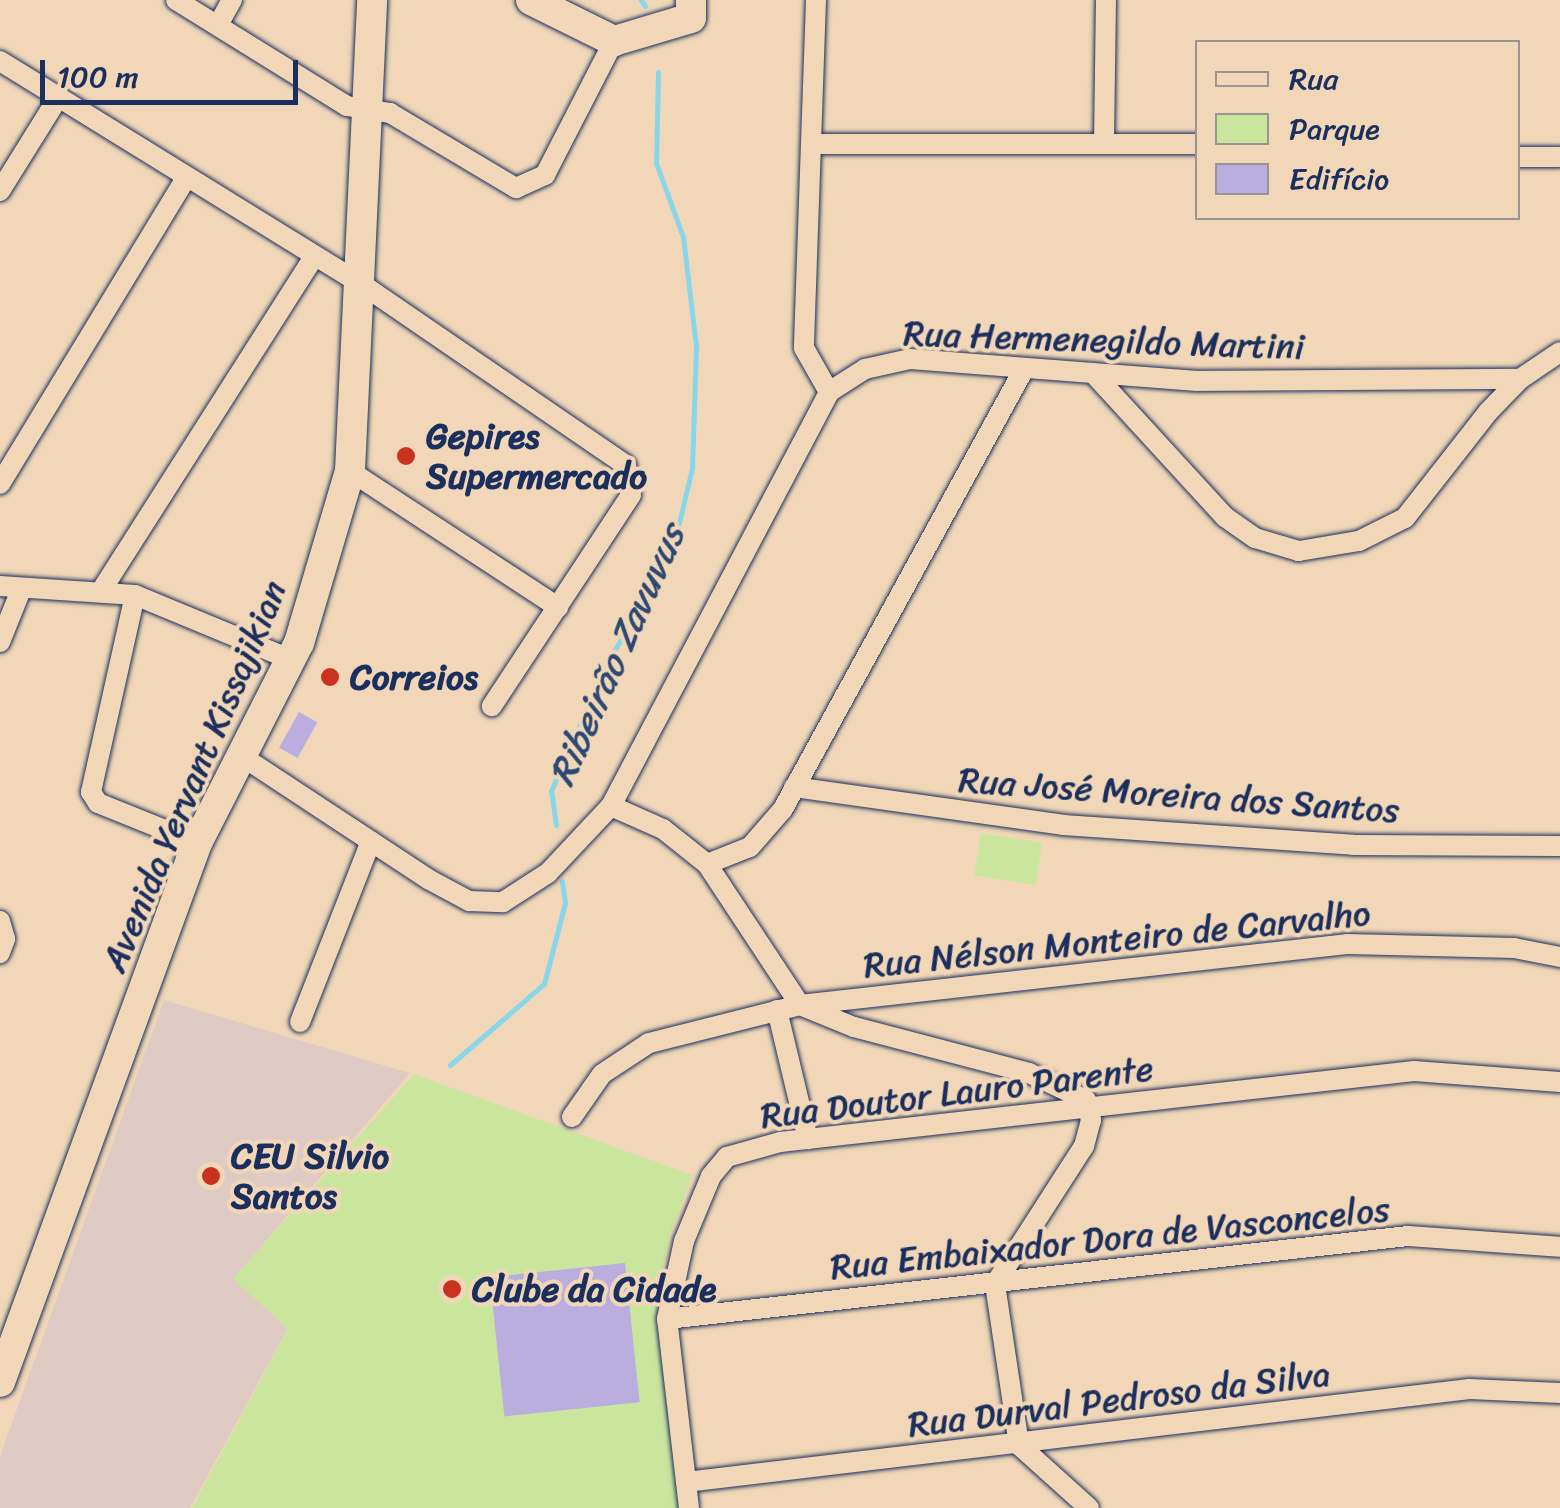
<!DOCTYPE html>
<html>
<head>
<meta charset="utf-8">
<style>
  body { margin:0 }
  #map { position:relative; width:1560px; height:1508px; overflow:hidden; background:#f1d7b8; font-family:Sriracha,sans-serif }
  div>[style] { position:absolute }
  [style*='--x'] { left:calc(var(--x)*1px); top:calc(var(--y)*1px); width:calc(var(--w)*1px); rotate:calc(var(--a)*1deg) }
  .built>* { inset:0; background:#e0cbc4 }
  .green>* { inset:0; background:#cae69d; transform-origin:0 0 }
  .stream>* { height:5px; margin:-2.5px; padding:0 2.5px; transform-origin:2.5px; border-radius:2.5px; background:#8ad6e9 }
  .building>* { inset:0; background:#baaedf; transform-origin:0 0 }
  .roads { filter:drop-shadow(0 0 2px #1b2f5e) drop-shadow(0 0 2px #1b2f5e) }
  .street>* { height:20px; margin:-10px; padding:0 10px; transform-origin:10px; border-radius:10px; background:#f1d7b8 }
  .secondary>* { height:30px; margin:-15px; padding:0 15px; transform-origin:15px; border-radius:15px; background:#f1d7b8 }
  .dots>* { width:28px; height:28px; translate:-50% -50%; box-sizing:border-box; border:5px solid #f1d7b8; border-radius:50% }
  span { translate:-50% -50%; white-space:nowrap; text-align:center; line-height:1.15; -webkit-text-stroke:8px #f1d7b8; paint-order:stroke }
  .street-label { font-size:35px; color:#1b2f5e }
  .poi-label { font-size:35px; color:#1b2f5e; font-weight:700 }
  .left { translate:0 -50%; text-align:left }
  .water-label { font-size:38px; color:#2c4873; font-style:italic }
  .legend { position:absolute; left:1195px; top:40px; width:325px; height:180px; box-sizing:border-box; background:#f1d7b8; border:2px solid #9b9494; margin:0; padding:12px 18px; list-style:none; font-size:30px; color:#1b2f5e }
  .legend li { display:flex; align-items:center; gap:20px; height:50px }
  .legend b { width:50px; border:2px solid #9b9494 }
  .scale { position:absolute; left:40px; top:60px; width:258px; height:45px; box-sizing:border-box; border:5px solid #1b2f5e; border-top:0; padding-left:12px; font-size:30px; line-height:35px; white-space:nowrap; color:#1b2f5e; -webkit-text-stroke:8px #f1d7b8; paint-order:stroke }
</style>
</head>
<body>
<div id="map">
  <div class="built">
    <i style="clip-path:polygon(164px 1000px,410px 1073px,234px 1278px,288px 1328px,190px 1508px,0 1508px,0 1456px)"></i>
  </div>
  <div class="green">
    <i style="left:981px;top:833px;width:62px;height:43px;rotate:9deg"></i>
    <i style="clip-path:polygon(414px 1074px,692px 1175px,670px 1235px,657px 1299px,682px 1508px,192px 1508px,288px 1329px,233px 1279px)"></i>
  </div>
  <div class="stream">
    <i style="--x:641;--y:0;--w:7;--a:56"></i>
    <i style="--x:556;--y:825;--w:34;--a:-98"></i>
    <i style="--x:551;--y:791;--w:133;--a:-66.5"></i>
    <i style="--x:604;--y:669;--w:139;--a:-60.3"></i>
    <i style="--x:673;--y:548;--w:82;--a:-76.6"></i>
    <i style="--x:692;--y:468;--w:122;--a:-88.1"></i>
    <i style="--x:696;--y:346;--w:110;--a:-96.8"></i>
    <i style="--x:683;--y:237;--w:79;--a:-110"></i>
    <i style="--x:656;--y:163;--w:91;--a:-88.7"></i>
    <i style="--x:450;--y:1065;--w:124;--a:-40.8"></i>
    <i style="--x:544;--y:984;--w:84;--a:-75.5"></i>
    <i style="--x:565;--y:903;--w:22;--a:-98"></i>
  </div>
  <div class="building">
    <i style="left:299px;top:712px;width:21px;height:41px;rotate:29deg"></i>
    <i style="left:625px;top:1263px;width:140px;height:136px;rotate:84deg"></i>
  </div>
  <div class="roads">
    <div class="street">
      <i style="--x:176;--y:0;--w:201;--a:31.8"></i>
      <i style="--x:347;--y:106;--w:44;--a:9.2"></i>
      <i style="--x:390;--y:113;--w:147;--a:30.8"></i>
      <i style="--x:516;--y:188;--w:32;--a:-24"></i>
      <i style="--x:545;--y:175;--w:151;--a:-62.8"></i>
      <i style="--x:816;--y:0;--w:348;--a:92"></i>
      <i style="--x:804;--y:348;--w:51;--a:60.4"></i>
      <i style="--x:218;--y:25;--w:29;--a:-61"></i>
      <i style="--x:0;--y:61;--w:423;--a:31.7"></i>
      <i style="--x:360;--y:283;--w:322;--a:34.4"></i>
      <i style="--x:626;--y:465;--w:30;--a:81"></i>
      <i style="--x:631;--y:495;--w:253;--a:123.4"></i>
      <i style="--x:1104;--y:141;--w:141;--a:-89.2"></i>
      <i style="--x:814;--y:144;--w:384;--a:0"></i>
      <i style="--x:1518;--y:157;--w:42;--a:0"></i>
      <i style="--x:0;--y:191;--w:110;--a:-58.1"></i>
      <i style="--x:1093;--y:373;--w:195;--a:47.5"></i>
      <i style="--x:1225;--y:517;--w:37;--a:35"></i>
      <i style="--x:1255;--y:538;--w:46;--a:16.5"></i>
      <i style="--x:1299;--y:551;--w:61;--a:-9.5"></i>
      <i style="--x:1359;--y:541;--w:51;--a:-26.6"></i>
      <i style="--x:1405;--y:518;--w:135;--a:-51.9"></i>
      <i style="--x:1488;--y:412;--w:46;--a:-45.9"></i>
      <i style="--x:1520;--y:379;--w:48;--a:-34"></i>
      <i style="--x:350;--y:471;--w:249;--a:33.2"></i>
      <i style="--x:0;--y:484;--w:356;--a:-58.7"></i>
      <i style="--x:0;--y:586;--w:135;--a:3.8"></i>
      <i style="--x:135;--y:595;--w:170;--a:22.5"></i>
      <i style="--x:103;--y:588;--w:393;--a:-57.5"></i>
      <i style="--x:135;--y:595;--w:202;--a:102.6"></i>
      <i style="--x:91;--y:792;--w:13;--a:58"></i>
      <i style="--x:98;--y:803;--w:107;--a:22"></i>
      <i style="--x:0;--y:642;--w:56;--a:-68"></i>
      <i style="--x:243;--y:757;--w:222;--a:33.4"></i>
      <i style="--x:428;--y:879;--w:47;--a:28.2"></i>
      <i style="--x:469;--y:901;--w:34;--a:2"></i>
      <i style="--x:503;--y:902;--w:54;--a:-32.8"></i>
      <i style="--x:548;--y:873;--w:92;--a:-46.8"></i>
      <i style="--x:611;--y:806;--w:468;--a:-62.2"></i>
      <i style="--x:829;--y:392;--w:43;--a:-32.6"></i>
      <i style="--x:865;--y:369;--w:46;--a:-12.5"></i>
      <i style="--x:910;--y:359;--w:288;--a:4.4"></i>
      <i style="--x:1197;--y:381;--w:323;--a:-0.4"></i>
      <i style="--x:794;--y:787;--w:272;--a:8"></i>
      <i style="--x:1063;--y:825;--w:291;--a:3.9"></i>
      <i style="--x:1353;--y:845;--w:207;--a:0.3"></i>
      <i style="--x:611;--y:806;--w:57;--a:23.9"></i>
      <i style="--x:663;--y:829;--w:56;--a:38.5"></i>
      <i style="--x:707;--y:864;--w:169;--a:56.6"></i>
      <i style="--x:800;--y:1005;--w:58;--a:22.2"></i>
      <i style="--x:854;--y:1027;--w:181;--a:14.7"></i>
      <i style="--x:1029;--y:1073;--w:63;--a:25.3"></i>
      <i style="--x:1086;--y:1100;--w:21;--a:76"></i>
      <i style="--x:1091;--y:1120;--w:27;--a:105"></i>
      <i style="--x:1084;--y:1146;--w:164;--a:122.8"></i>
      <i style="--x:995;--y:1284;--w:163;--a:81.5"></i>
      <i style="--x:1019;--y:1445;--w:94;--a:42"></i>
      <i style="--x:707;--y:864;--w:46;--a:-21.6"></i>
      <i style="--x:750;--y:847;--w:50;--a:-49"></i>
      <i style="--x:783;--y:809;--w:502;--a:-61.29"></i>
      <i style="--x:0;--y:921;--w:19;--a:74"></i>
      <i style="--x:5;--y:939;--w:15;--a:110"></i>
      <i style="--x:777;--y:1010;--w:133;--a:76.5"></i>
      <i style="--x:300;--y:1022;--w:194;--a:-68.6"></i>
      <i style="--x:572;--y:1117;--w:52;--a:-55.1"></i>
      <i style="--x:602;--y:1074;--w:56;--a:-33.4"></i>
      <i style="--x:649;--y:1043;--w:156;--a:-14.1"></i>
      <i style="--x:800;--y:1005;--w:550;--a:-6.36"></i>
      <i style="--x:1347;--y:944;--w:167;--a:1.4"></i>
      <i style="--x:1514;--y:948;--w:47;--a:11.1"></i>
      <i style="--x:667;--y:1319;--w:746;--a:-6.39"></i>
      <i style="--x:1408;--y:1236;--w:152;--a:4.1"></i>
      <i style="--x:686;--y:1482;--w:789;--a:-6.77"></i>
      <i style="--x:1469;--y:1389;--w:91;--a:2.5"></i>
      <i style="--x:689;--y:1508;--w:190;--a:-96.6"></i>
      <i style="--x:667;--y:1319;--w:80;--a:-77.7"></i>
      <i style="--x:684;--y:1241;--w:70;--a:-67.4"></i>
      <i style="--x:711;--y:1176;--w:25;--a:-50"></i>
      <i style="--x:727;--y:1157;--w:55;--a:-15.8"></i>
      <i style="--x:780;--y:1142;--w:638;--a:-6.39"></i>
      <i style="--x:1414;--y:1071;--w:146;--a:4.3"></i>
    </div>
    <div class="secondary">
      <i style="--x:531;--y:0;--w:93;--a:26.3"></i>
      <i style="--x:614;--y:41;--w:80;--a:-16.6"></i>
      <i style="--x:691;--y:18;--w:18;--a:-90"></i>
      <i style="--x:0;--y:1382;--w:574;--a:-69.92"></i>
      <i style="--x:197;--y:843;--w:225;--a:-63"></i>
      <i style="--x:299;--y:643;--w:179;--a:-73.5"></i>
      <i style="--x:350;--y:471;--w:472;--a:-87.3"></i>
    </div>
  </div>
  <div class="dots">
    <i style="left:406px;top:456px;background:#c8321e"></i>
    <i style="left:330px;top:677px;background:#c8321e"></i>
    <i style="left:211px;top:1176px;background:#c8321e"></i>
    <i style="left:452px;top:1289px;background:#c8321e"></i>
  </div>
  <div class="street-label">
    <span style="left:1104px;top:340px;rotate:2deg">Rua Hermenegildo Martini</span>
    <span style="left:194px;top:776px;rotate:-67deg">Avenida Yervant Kissajikian</span>
    <span style="left:1179px;top:795px;rotate:4deg">Rua José Moreira dos Santos</span>
    <span style="left:1117px;top:939px;rotate:-6deg">Rua Nélson Monteiro de Carvalho</span>
    <span style="left:957px;top:1092px;rotate:-7deg">Rua Doutor Lauro Parente</span>
    <span style="left:1110px;top:1238px;rotate:-6deg">Rua Embaixador Dora de Vasconcelos</span>
    <span style="left:1119px;top:1399px;rotate:-7deg">Rua Durval Pedroso da Silva</span>
  </div>
  <div class="poi-label">
    <span class="left" style="left:426px;top:456px">Gepires<br>Supermercado</span>
    <span class="left" style="left:350px;top:677px">Correios</span>
    <span class="left" style="left:231px;top:1176px">CEU Silvio<br>Santos</span>
    <span class="left" style="left:472px;top:1289px">Clube da Cidade</span>
  </div>
  <div class="water-label">
    <span style="left:617px;top:655px;rotate:-66deg">Ribeirão Zavuvus</span>
  </div>
  <ul class="legend">
  <li><b style="height:12px;background:#f1d7b8"></b>Rua</li>
  <li><b style="height:28px;background:#cae69d"></b>Parque</li>
  <li><b style="height:28px;background:#baaedf"></b>Edifício</li>
  </ul>
  <div class="scale">100 m</div>
</div>
</body>
</html>
